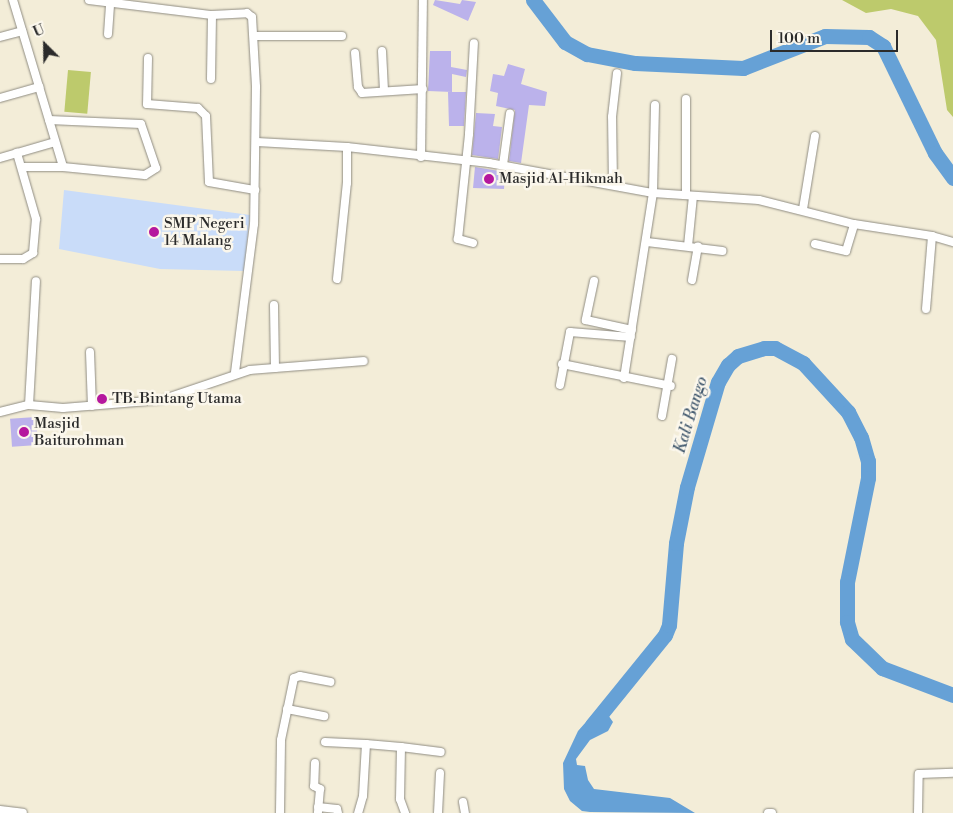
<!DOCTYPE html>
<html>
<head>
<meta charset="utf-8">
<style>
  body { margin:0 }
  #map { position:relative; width:953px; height:813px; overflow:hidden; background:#f3edd8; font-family:"Libre Bodoni",serif }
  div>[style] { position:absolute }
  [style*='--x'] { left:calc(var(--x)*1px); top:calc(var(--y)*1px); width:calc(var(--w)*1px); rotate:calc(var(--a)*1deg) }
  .built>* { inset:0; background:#c9dcf9 }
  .green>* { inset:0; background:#bdca6c; transform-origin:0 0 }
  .water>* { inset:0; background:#66a1d6 }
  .river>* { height:15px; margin:-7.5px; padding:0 7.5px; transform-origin:7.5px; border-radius:7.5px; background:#66a1d6 }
  .building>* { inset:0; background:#bbb2eb; transform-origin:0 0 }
  .roads { filter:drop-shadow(0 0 1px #8f8c82) drop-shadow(0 0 1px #8f8c82) }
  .minor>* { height:8px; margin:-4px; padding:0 4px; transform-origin:4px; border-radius:4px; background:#fff }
  .dots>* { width:14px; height:14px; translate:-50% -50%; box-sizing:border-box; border:2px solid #fbf7ec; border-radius:50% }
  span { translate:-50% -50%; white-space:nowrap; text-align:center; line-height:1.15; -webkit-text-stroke:5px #fbf7ec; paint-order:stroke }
  .poi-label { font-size:15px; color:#2b2b2b }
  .left { translate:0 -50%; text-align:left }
  .water-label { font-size:16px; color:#435a6f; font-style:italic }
  .north { position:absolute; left:20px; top:20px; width:50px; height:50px; -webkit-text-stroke:4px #fbf7ec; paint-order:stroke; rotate:337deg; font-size:14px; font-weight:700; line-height:20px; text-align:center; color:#2b2b2b }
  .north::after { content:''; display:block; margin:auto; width:18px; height:22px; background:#2b2b2b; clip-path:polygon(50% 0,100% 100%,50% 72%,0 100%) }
  .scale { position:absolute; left:770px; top:30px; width:128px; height:22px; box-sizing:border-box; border:2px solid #2b2b2b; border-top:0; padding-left:6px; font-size:15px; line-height:18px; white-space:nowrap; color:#2b2b2b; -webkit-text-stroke:4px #fbf7ec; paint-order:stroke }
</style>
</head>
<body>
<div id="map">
  <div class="built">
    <i style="clip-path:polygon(64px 190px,250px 215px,244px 271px,160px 269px,59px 249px)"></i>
  </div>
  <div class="green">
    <i style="clip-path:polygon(842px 0,953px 0,953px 117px,947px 110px,936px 40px,918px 16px,891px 9px,866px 13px)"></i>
    <i style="left:68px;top:70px;width:23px;height:42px;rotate:5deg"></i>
  </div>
  <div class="water">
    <i style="clip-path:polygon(601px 705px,613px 722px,608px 731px,590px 740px,576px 759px,577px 765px,585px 766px,588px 780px,594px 789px,670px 798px,695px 813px,590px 812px,582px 811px,570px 801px,564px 789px,563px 763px,578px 731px)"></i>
  </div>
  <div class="river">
    <i style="--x:533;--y:0;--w:53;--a:52.7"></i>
    <i style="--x:565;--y:42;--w:25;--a:29"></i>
    <i style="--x:587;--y:54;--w:49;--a:10.6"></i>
    <i style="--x:635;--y:63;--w:108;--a:2.7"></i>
    <i style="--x:743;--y:68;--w:88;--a:-21.3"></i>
    <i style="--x:825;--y:36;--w:44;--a:1.3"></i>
    <i style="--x:869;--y:37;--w:17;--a:33"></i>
    <i style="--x:883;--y:46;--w:119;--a:64.1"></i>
    <i style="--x:935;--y:153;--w:31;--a:54"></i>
    <i style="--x:592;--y:725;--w:116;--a:-51"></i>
    <i style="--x:665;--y:635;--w:11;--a:-68"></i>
    <i style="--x:669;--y:625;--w:82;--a:-85.1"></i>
    <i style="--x:676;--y:543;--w:57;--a:-78.9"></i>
    <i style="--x:687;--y:487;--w:109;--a:-73.6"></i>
    <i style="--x:718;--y:382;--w:20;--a:-60"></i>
    <i style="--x:728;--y:365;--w:13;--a:-42"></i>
    <i style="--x:738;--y:356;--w:27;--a:-17"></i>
    <i style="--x:764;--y:348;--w:11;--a:0"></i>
    <i style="--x:775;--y:348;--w:32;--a:28"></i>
    <i style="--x:803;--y:363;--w:67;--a:47.4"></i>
    <i style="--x:848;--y:412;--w:28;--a:63"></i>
    <i style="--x:861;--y:437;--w:25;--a:74"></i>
    <i style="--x:868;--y:461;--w:17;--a:90"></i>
    <i style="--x:868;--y:478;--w:106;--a:101.4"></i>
    <i style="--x:847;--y:582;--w:40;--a:90"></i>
    <i style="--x:847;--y:622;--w:18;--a:74"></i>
    <i style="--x:852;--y:639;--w:42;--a:44"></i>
    <i style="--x:882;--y:668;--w:76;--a:20.8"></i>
  </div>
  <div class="building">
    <i style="clip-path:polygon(435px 0,460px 4px,462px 0,476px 2px,468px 21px,433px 5px)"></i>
    <i style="clip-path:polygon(430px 51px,451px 51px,451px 67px,467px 70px,466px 77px,452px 74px,452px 92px,428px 91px)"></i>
    <i style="clip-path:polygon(508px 64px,525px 69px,521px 84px,547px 92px,545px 106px,529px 105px,521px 163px,509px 161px,515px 110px,496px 106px,498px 93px,490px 91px,493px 74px,504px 76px)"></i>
    <i style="clip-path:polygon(448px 92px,466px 92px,464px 126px,449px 126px)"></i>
    <i style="clip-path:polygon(476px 113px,495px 114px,493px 126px,502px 127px,498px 159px,472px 155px)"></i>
    <i style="clip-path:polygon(475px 167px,505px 172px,504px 189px,473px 188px)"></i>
    <i style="left:36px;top:417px;width:28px;height:26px;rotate:86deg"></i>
  </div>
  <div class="roads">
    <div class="minor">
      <i style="--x:13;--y:0;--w:174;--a:73.3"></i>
      <i style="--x:89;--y:0;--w:124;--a:7"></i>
      <i style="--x:212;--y:15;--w:35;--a:-3"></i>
      <i style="--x:247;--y:13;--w:6;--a:39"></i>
      <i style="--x:252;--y:17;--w:70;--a:86.7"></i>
      <i style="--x:256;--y:87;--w:137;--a:90.8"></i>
      <i style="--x:254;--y:224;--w:150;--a:97.3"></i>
      <i style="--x:108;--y:34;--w:32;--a:-86"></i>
      <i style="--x:254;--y:36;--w:88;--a:0"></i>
      <i style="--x:0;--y:37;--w:23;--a:-15"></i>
      <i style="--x:382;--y:51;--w:40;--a:87.1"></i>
      <i style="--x:355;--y:53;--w:34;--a:85"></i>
      <i style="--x:358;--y:87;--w:7;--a:56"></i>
      <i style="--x:362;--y:93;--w:61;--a:-3.8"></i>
      <i style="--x:148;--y:58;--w:46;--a:91.2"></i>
      <i style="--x:147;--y:104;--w:51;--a:4.5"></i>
      <i style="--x:198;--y:108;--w:11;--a:45"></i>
      <i style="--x:206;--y:116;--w:66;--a:87.4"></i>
      <i style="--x:209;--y:182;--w:47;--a:9.9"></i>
      <i style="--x:211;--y:79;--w:64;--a:-89.1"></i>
      <i style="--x:0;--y:98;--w:41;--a:-15.8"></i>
      <i style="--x:257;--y:142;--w:90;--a:3.2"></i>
      <i style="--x:347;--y:147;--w:143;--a:6.4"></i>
      <i style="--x:489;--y:163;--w:167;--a:10.4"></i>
      <i style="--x:653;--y:193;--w:106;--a:3.8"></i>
      <i style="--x:759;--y:200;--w:98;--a:14.2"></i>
      <i style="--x:854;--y:224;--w:79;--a:8.7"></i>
      <i style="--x:932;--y:236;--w:22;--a:16"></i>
      <i style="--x:421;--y:157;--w:157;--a:-89.3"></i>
      <i style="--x:0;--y:158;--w:57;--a:-16.2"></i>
      <i style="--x:503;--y:165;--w:52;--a:-82.3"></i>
      <i style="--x:22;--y:167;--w:41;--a:0"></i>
      <i style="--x:63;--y:167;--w:82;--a:5.6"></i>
      <i style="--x:145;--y:175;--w:13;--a:-32"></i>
      <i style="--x:156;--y:168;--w:46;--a:-108.8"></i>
      <i style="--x:141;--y:124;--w:92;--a:-177.5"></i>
      <i style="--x:613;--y:185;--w:68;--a:-90.8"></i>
      <i style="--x:612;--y:117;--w:44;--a:-83.5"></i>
      <i style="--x:686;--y:195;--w:96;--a:-90"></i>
      <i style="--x:803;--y:209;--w:74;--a:-80.7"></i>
      <i style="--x:647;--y:242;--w:76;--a:6.8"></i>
      <i style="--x:473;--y:243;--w:16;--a:-165"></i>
      <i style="--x:458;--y:239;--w:106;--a:-84"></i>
      <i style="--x:469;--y:134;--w:91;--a:-86.9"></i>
      <i style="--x:815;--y:244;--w:32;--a:13"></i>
      <i style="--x:846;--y:251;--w:28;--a:-73"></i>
      <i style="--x:688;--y:246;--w:50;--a:-84.3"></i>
      <i style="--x:0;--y:259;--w:23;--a:0"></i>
      <i style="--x:23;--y:259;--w:12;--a:-31"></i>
      <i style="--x:33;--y:253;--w:34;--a:-85"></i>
      <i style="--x:36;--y:219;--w:69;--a:-106.1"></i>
      <i style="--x:337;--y:279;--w:97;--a:-84.1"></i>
      <i style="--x:347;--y:183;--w:36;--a:-90"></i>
      <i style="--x:692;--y:280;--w:34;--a:-80"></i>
      <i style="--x:594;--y:281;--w:40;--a:102"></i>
      <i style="--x:586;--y:320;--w:47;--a:12.3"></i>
      <i style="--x:274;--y:305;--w:63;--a:89.1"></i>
      <i style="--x:926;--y:309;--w:73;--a:-85.3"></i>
      <i style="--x:90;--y:352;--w:54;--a:87.9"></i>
      <i style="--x:562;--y:364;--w:111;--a:11.4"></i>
      <i style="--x:624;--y:378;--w:187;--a:-81.1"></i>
      <i style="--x:653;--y:193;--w:88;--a:-88.7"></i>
      <i style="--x:560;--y:385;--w:54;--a:-79.3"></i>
      <i style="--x:570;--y:332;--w:61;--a:4.7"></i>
      <i style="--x:29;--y:405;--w:124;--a:-86.8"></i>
      <i style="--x:0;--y:412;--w:30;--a:-14"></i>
      <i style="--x:29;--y:405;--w:34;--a:5"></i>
      <i style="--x:63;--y:408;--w:98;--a:-4.7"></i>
      <i style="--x:161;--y:400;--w:94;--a:-18.6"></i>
      <i style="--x:250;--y:370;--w:114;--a:-4.5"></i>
      <i style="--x:662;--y:416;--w:58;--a:-80"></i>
      <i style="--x:287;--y:709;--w:38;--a:11"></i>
      <i style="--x:325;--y:742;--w:41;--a:2.8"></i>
      <i style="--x:366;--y:744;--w:52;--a:93.3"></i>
      <i style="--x:363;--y:796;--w:18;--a:106"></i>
      <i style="--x:366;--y:744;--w:35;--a:5"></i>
      <i style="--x:401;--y:747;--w:52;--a:91.1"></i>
      <i style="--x:400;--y:799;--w:15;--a:70"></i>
      <i style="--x:401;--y:747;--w:40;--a:7.1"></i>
      <i style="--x:315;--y:763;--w:23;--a:92"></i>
      <i style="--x:314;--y:786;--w:7;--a:27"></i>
      <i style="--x:320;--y:789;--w:24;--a:95"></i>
      <i style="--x:463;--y:802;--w:11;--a:80"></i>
      <i style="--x:318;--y:807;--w:19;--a:6"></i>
      <i style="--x:337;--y:809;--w:4;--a:76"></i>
      <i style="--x:0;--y:810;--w:23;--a:7"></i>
      <i style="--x:280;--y:813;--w:73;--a:-89.2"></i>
      <i style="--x:281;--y:740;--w:63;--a:-78.2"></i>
      <i style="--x:294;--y:678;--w:6;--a:-18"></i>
      <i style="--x:300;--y:676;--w:31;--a:11"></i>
      <i style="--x:438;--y:813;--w:40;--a:-87.1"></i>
      <i style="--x:768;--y:813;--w:4;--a:0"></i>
      <i style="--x:918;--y:813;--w:39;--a:-89"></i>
      <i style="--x:919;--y:774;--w:34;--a:-2"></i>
    </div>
  </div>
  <div class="dots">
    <i style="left:489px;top:179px;background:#b5179e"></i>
    <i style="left:154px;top:232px;background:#b5179e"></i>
    <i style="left:102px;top:399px;background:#b5179e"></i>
    <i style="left:24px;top:432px;background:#b5179e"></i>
  </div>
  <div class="poi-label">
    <span class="left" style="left:499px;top:179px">Masjid Al-Hikmah</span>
    <span class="left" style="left:164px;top:232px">SMP Negeri<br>14 Malang</span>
    <span class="left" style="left:112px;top:399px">TB. Bintang Utama</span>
    <span class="left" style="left:34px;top:432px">Masjid<br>Baiturohman</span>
  </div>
  <div class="water-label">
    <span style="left:691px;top:415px;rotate:-73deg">Kali Bango</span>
  </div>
  <div class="north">U</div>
  <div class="scale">100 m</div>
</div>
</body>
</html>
